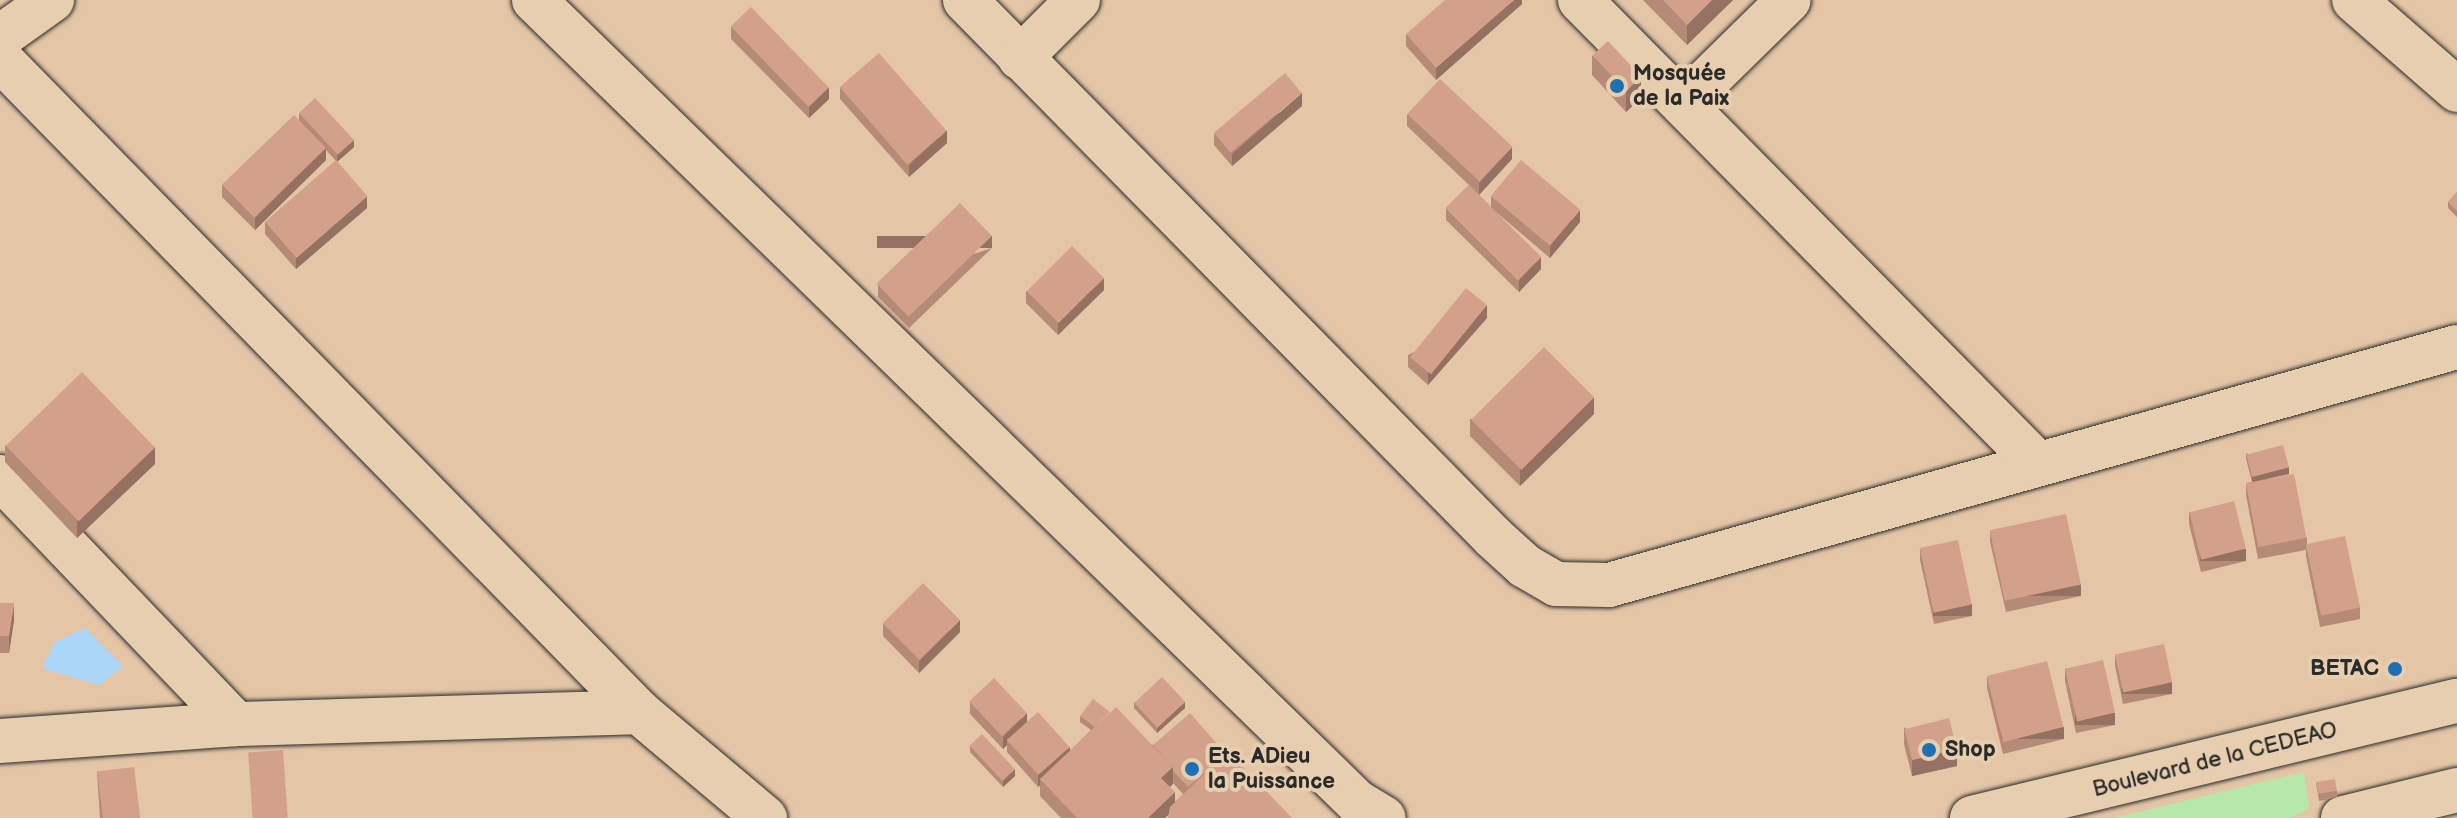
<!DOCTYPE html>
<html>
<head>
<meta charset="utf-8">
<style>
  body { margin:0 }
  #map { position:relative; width:2457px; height:818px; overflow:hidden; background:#e4c6a7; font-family:"Balsamiq Sans",sans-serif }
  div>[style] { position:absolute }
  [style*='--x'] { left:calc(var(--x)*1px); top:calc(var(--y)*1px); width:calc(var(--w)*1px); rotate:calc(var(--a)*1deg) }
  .green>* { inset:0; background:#b6e9a9 }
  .water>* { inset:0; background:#acd6f7 }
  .roads { filter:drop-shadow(0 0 2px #2b2b2b) drop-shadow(0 0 2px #2b2b2b) }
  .minor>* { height:44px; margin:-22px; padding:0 22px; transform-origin:22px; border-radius:22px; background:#e6ceae }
  .major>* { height:44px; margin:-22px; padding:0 22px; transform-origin:22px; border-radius:22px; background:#e6ceae }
  .wall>* { inset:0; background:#b58a76 }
  .shaded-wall>* { inset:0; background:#947160; transform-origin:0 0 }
  .building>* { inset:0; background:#d3a189; transform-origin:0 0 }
  .dots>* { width:22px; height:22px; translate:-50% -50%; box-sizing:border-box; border:4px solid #e6ceae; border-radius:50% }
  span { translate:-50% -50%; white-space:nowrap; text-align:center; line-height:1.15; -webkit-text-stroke:8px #e6ceae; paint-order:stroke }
  .poi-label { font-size:22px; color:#2b2b2b; font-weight:700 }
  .left { translate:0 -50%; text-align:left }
  .right { translate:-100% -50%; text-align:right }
  .street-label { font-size:22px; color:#2b2b2b }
</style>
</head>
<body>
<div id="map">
  <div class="green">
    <i style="clip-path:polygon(2304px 772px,2309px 808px,2291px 818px,2114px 818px)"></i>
  </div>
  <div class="water">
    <i style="clip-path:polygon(85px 628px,123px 666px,99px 685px,42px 668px,55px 642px)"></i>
  </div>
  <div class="roads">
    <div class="minor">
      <i style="--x:534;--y:0;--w:1149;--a:44.26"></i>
      <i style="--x:1357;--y:802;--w:31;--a:31"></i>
      <i style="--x:965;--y:0;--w:753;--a:45.48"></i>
      <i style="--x:1493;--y:537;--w:43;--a:42.2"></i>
      <i style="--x:1525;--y:566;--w:36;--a:30"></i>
      <i style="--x:1556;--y:584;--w:53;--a:1.1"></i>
      <i style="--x:1609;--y:585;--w:881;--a:-15.68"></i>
      <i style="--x:1580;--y:0;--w:649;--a:45.37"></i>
      <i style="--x:2354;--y:0;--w:137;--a:41.1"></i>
      <i style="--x:0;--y:37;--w:64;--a:-35.4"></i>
      <i style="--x:1020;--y:58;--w:82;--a:-45"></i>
      <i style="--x:0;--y:59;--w:914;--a:45.62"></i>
      <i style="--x:639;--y:712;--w:165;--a:40.1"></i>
      <i style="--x:1683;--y:104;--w:148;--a:-44.5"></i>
      <i style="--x:0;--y:477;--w:342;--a:46.3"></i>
      <i style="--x:0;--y:741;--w:237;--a:-4.1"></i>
      <i style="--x:236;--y:724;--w:403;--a:-1.7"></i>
      <i style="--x:2343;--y:818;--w:117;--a:-13.8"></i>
    </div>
    <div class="major">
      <i style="--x:1972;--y:818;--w:499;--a:-13.6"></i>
    </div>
  </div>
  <div class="wall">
    <i style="clip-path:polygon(1522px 0,1522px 4px,1436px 80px,1406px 46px,1406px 34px)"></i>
    <i style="clip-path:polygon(1643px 0,1733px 0,1687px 45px)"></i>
    <i style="clip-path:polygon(731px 27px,829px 99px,809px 118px,731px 39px)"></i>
    <i style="clip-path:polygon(1592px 55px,1641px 98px,1626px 112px,1592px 75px)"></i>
    <i style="clip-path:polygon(840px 87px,947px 143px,909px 177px,840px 99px)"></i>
    <i style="clip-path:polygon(1302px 106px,1232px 166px,1214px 145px,1214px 133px)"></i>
    <i style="clip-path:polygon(299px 113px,354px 147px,337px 162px,326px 150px,326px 160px,255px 230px,222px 197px,222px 185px,299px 119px)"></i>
    <i style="clip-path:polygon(1407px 114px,1512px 159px,1479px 195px,1491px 207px,1491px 196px,1580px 222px,1550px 258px,1496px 212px,1541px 269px,1519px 292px,1446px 220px,1446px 208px,1469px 185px,1407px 126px)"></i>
    <i style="clip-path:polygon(2457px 192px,2457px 217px,2448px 208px,2448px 202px)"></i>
    <i style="clip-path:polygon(367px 208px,296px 269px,265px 234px,265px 222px)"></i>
    <i style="clip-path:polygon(992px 248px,909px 328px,878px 297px,878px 285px)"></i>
    <i style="clip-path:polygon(1104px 290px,1058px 335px,1026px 303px,1026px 291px)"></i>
    <i style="clip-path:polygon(1487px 318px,1428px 385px,1408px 367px,1408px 355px)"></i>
    <i style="clip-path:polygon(1594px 414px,1520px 486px,1470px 436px,1470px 419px)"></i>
    <i style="clip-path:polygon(5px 445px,155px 464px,77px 538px,5px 462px)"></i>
    <i style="clip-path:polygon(2246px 453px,2289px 474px,2267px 479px,2307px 538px,2307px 544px,2360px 607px,2360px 619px,2320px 627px,2306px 556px,2306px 550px,2258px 559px,2246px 495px,2246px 483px,2252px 482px,2246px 459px)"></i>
    <i style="clip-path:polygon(2189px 512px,2246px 561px,2201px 572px,2189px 524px)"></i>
    <i style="clip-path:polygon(1990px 530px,2081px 596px,2006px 612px,1990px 542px)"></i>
    <i style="clip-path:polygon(1920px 548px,1972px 616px,1934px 624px,1920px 560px)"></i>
    <i style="clip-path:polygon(0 603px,14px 620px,9px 653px,0 653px)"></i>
    <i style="clip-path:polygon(883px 624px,960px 632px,919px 673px,883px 636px)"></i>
    <i style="clip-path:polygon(2115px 654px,2172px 694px,2123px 704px,2115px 666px)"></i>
    <i style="clip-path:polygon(2065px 668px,2115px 725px,2076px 733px,2065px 681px)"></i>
    <i style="clip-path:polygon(1987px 676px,2064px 739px,2003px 754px,1987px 688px)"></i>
    <i style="clip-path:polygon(evenodd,970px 702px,1027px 721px,1070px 751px,1091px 730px,1080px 722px,1080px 716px,1153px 745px,1225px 753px,1165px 818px,1061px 818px,1040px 796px,1040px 785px,1038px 787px,1007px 752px,1007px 745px,1003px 749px,970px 714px,970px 702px,1173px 783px,1183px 794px,1175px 802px,1170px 787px,1173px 783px)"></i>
    <i style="clip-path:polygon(1134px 702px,1185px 708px,1157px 733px,1134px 708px)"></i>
    <i style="clip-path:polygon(1904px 727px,1957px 766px,1912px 776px,1904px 744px)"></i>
    <i style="clip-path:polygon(970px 746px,1015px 776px,1003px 787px,970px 752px)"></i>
    <i style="clip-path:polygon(97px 771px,140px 818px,100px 818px)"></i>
    <i style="clip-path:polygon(2316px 783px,2337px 791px,2337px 797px,2319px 801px)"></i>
  </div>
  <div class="shaded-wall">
    <i style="clip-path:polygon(1514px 0,1522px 0,1522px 4px,1436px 80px,1436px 68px)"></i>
    <i style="clip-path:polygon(1712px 0,1733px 0,1687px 45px,1687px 25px)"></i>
    <i style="clip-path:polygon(1641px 77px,1641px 98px,1626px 112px,1626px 91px)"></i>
    <i style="clip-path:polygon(829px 87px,829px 99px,809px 118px,809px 106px)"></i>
    <i style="clip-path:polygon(1302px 93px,1302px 106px,1232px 166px,1232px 154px)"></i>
    <i style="clip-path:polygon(947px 130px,947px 143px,909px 177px,909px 165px)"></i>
    <i style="clip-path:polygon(354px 140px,354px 147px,337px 162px,337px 155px)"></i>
    <i style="clip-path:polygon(1512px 147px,1512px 159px,1479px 195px,1479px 183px)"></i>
    <i style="clip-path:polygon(326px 148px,326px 160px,255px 230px,255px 218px)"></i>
    <i style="clip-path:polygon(367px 196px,367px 208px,296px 269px,296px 257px)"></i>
    <i style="clip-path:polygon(1580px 210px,1580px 222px,1550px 258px,1550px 246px)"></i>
    <i style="left:992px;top:236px;width:12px;height:115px;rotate:90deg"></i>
    <i style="clip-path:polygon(1541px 257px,1541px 269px,1519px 292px,1519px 280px)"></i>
    <i style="clip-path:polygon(1104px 278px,1104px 290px,1058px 335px,1058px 323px)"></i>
    <i style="clip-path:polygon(1487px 305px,1487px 318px,1428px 385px,1428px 373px)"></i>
    <i style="clip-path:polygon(1594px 397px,1594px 414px,1520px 486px,1520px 469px)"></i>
    <i style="clip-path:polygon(155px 447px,155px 464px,77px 538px,77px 521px)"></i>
    <i style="clip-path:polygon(2289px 467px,2289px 474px,2252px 482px,2252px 476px)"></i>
    <i style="left:2246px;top:549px;width:12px;height:46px;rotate:90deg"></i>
    <i style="left:2081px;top:584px;width:12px;height:77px;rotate:90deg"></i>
    <i style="clip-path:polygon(14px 603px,14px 620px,9px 653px,9px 636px)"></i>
    <i style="left:1972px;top:604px;width:12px;height:39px;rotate:90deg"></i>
    <i style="clip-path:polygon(960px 620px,960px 632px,919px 673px,919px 661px)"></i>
    <i style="left:2172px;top:682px;width:12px;height:50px;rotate:90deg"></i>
    <i style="clip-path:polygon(1185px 702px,1185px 708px,1157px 733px,1157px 727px)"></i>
    <i style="clip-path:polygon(1027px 713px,1027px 725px,1007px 740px,1007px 745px,1003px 749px,1003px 737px)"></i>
    <i style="left:2115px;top:713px;width:12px;height:40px;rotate:90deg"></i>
    <i style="left:2064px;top:727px;width:12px;height:63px;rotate:90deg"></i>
    <i style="clip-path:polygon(1070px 747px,1070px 759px,1040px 779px,1040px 785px,1038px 787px,1038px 775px)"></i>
    <i style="clip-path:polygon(1957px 749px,1957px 766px,1912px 776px,1912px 759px)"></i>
    <i style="clip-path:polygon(1173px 767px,1173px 784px,1161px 795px,1161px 778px)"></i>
    <i style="clip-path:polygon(1015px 769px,1015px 776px,1003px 787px,1003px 781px)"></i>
    <i style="clip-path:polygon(1175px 792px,1175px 809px,1165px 818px,1148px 818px)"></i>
  </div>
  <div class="building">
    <i style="clip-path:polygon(1445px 0,1514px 0,1436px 68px,1406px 34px)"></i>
    <i style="clip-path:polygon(1663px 0,1712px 0,1687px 25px)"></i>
    <i style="left:751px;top:7px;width:112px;height:28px;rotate:46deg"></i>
    <i style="left:1608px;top:41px;width:49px;height:21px;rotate:47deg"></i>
    <i style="left:879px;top:53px;width:103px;height:52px;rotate:49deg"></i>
    <i style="left:1285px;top:73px;width:26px;height:93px;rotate:50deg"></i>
    <i style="left:1440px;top:79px;width:99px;height:48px;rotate:43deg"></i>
    <i style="left:315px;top:98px;width:57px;height:22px;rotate:47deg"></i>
    <i style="left:294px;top:115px;width:46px;height:100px;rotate:46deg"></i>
    <i style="left:336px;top:160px;width:48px;height:94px;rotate:49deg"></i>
    <i style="left:1521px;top:160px;width:77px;height:47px;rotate:40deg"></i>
    <i style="left:1469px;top:185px;width:102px;height:33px;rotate:45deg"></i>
    <i style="clip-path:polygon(2457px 192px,2457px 211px,2448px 202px)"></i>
    <i style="left:960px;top:203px;width:46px;height:116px;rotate:46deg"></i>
    <i style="left:1072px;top:246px;width:45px;height:64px;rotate:45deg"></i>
    <i style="left:1466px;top:288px;width:27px;height:89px;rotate:39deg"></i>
    <i style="left:1544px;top:347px;width:71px;height:103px;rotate:45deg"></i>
    <i style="left:82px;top:372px;width:105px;height:106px;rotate:46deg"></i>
    <i style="left:2283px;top:445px;width:23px;height:38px;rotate:75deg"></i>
    <i style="left:2294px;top:474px;width:65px;height:49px;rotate:79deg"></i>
    <i style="left:2234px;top:501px;width:49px;height:46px;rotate:76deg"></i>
    <i style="left:2066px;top:514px;width:72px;height:78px;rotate:78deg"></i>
    <i style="left:2345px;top:536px;width:73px;height:40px;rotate:78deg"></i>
    <i style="left:1958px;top:540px;width:66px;height:39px;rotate:78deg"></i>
    <i style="left:923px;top:583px;width:52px;height:57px;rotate:45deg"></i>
    <i style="clip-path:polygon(0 603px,14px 603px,9px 636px,0 636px)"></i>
    <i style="left:2164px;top:644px;width:39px;height:50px;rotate:78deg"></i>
    <i style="left:2103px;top:660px;width:54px;height:39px;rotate:77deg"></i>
    <i style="left:2047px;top:661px;width:68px;height:62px;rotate:76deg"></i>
    <i style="left:1162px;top:677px;width:34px;height:38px;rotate:47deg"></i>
    <i style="left:994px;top:678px;width:48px;height:34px;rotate:47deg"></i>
    <i style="clip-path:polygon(1093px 699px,1110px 712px,1095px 727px,1080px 716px)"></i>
    <i style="clip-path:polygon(1116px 707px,1173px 767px,1161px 778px,1175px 792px,1148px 818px,1077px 818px,1040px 779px)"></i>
    <i style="left:1038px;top:712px;width:47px;height:42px;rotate:48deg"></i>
    <i style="clip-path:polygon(1190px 713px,1226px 754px,1188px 787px,1173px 771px,1173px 767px,1153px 745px)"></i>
    <i style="left:1949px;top:718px;width:32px;height:46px;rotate:76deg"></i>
    <i style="left:982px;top:734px;width:48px;height:17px;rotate:47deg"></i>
    <i style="left:283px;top:750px;width:68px;height:35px;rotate:86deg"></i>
    <i style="clip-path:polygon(1228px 751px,1292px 818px,1168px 818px,1170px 807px)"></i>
    <i style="left:134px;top:767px;width:51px;height:37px;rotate:83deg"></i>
    <i style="left:2335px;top:779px;width:12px;height:19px;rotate:81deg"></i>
  </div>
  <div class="dots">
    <i style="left:1617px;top:86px;background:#1f6fb2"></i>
    <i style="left:2395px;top:669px;background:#1f6fb2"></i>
    <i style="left:1929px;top:750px;background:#1f6fb2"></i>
    <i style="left:1192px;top:769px;background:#1f6fb2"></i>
  </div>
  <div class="poi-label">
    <span class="left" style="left:1633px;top:86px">Mosquée<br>de la Paix</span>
    <span class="right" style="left:2379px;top:669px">BETAC</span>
    <span class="left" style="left:1945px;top:750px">Shop</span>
    <span class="left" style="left:1208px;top:769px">Ets. ADieu<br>la Puissance</span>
  </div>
  <div class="street-label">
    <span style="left:2215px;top:760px;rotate:-14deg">Boulevard de la CEDEAO</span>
  </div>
</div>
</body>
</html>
